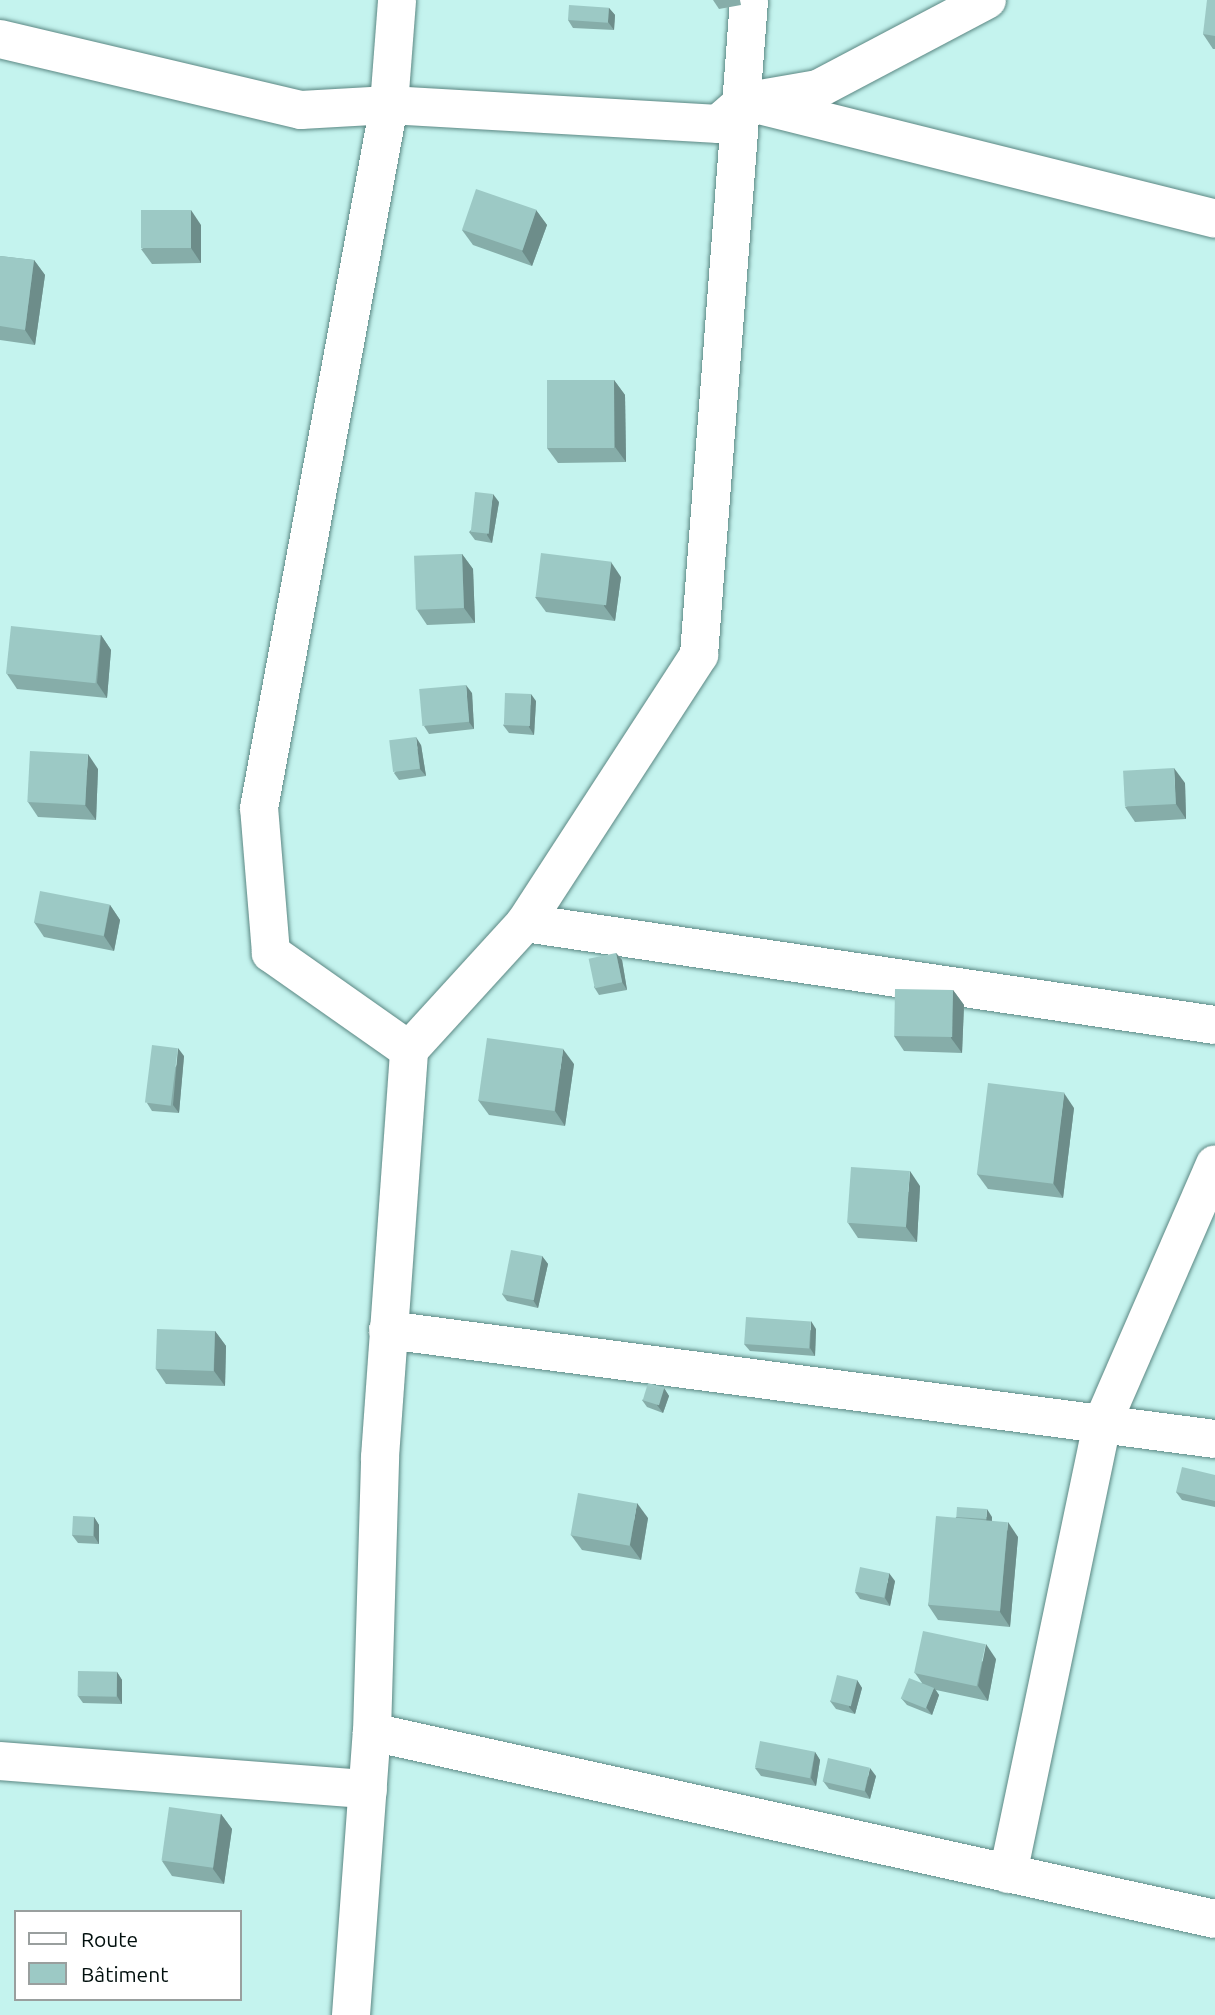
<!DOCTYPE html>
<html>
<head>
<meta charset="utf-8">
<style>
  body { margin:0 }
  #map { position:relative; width:1215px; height:2015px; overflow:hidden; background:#c4f3ee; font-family:Ubuntu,sans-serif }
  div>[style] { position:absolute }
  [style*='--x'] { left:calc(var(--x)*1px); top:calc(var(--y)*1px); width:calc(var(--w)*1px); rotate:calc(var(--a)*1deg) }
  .roads { filter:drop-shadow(0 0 2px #5b8783) drop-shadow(0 0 2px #5b8783) }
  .minor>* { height:38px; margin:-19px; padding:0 19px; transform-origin:19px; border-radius:19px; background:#fff }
  .wall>* { inset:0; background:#86ada9 }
  .shaded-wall>* { inset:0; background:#6d8d8a }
  .building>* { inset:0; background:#9cc9c5; transform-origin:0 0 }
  span { translate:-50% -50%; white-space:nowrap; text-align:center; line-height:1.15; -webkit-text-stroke:5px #fff; paint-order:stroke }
  .legend { position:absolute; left:14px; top:1910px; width:228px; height:91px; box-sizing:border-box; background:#fff; border:2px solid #999f9e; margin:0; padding:9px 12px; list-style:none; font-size:21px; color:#010f0d }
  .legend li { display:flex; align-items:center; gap:14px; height:35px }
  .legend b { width:35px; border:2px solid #999f9e }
</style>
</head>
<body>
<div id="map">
  <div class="roads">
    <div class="minor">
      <i style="--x:0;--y:39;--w:309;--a:13.3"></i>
      <i style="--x:301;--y:110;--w:88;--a:-3.3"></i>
      <i style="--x:389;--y:105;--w:330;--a:3.3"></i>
      <i style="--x:718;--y:124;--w:33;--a:-41"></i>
      <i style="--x:743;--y:102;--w:76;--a:-9.8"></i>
      <i style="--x:818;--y:89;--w:191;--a:-27.8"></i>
      <i style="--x:759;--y:105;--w:470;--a:14"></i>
      <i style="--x:525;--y:923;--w:320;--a:-57"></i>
      <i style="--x:699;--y:655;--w:657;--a:-85.63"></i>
      <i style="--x:409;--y:1050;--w:172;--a:-47.6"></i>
      <i style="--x:525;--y:923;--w:697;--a:8.41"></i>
      <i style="--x:388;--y:1330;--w:834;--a:7.51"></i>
      <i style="--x:372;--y:1732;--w:863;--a:12.51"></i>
      <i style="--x:0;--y:1761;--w:369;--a:4.4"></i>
      <i style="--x:1008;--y:1874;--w:460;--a:-78.2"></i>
      <i style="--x:1102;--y:1424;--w:283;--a:-66.5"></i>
      <i style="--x:351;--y:2015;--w:284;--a:-85.8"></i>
      <i style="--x:372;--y:1732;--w:275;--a:-88.3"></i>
      <i style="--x:380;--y:1457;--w:408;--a:-85.9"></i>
      <i style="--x:409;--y:1050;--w:169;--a:-144.9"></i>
      <i style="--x:271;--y:953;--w:145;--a:-94.7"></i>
      <i style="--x:259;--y:808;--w:715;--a:-79.52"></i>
      <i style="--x:389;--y:105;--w:105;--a:-85.6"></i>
    </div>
  </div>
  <div class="wall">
    <i style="clip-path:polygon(713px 0,740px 0,741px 5px,719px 9px)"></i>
    <i style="clip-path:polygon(1215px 0,1215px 49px,1213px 49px,1203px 34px)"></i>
    <i style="clip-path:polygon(609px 8px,615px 15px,614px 30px,573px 28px,568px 20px)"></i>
    <i style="clip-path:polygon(536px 210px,547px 225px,532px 266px,473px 245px,462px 230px)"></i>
    <i style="clip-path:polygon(201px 225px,201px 263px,152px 264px,141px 249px)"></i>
    <i style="clip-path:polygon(0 256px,34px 260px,45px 275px,35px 345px,0 340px)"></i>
    <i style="clip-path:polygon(614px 380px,625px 395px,626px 462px,558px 463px,547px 448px)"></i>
    <i style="clip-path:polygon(499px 502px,492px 543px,475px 540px,469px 532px)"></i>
    <i style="clip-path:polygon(462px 554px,473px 569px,475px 623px,427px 625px,417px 610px)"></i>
    <i style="clip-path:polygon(621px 577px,615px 621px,546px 612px,535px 597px)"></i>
    <i style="clip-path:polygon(101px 635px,111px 650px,107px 698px,17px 689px,7px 674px)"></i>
    <i style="clip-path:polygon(472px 693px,474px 729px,429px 734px,424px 726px)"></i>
    <i style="clip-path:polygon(536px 701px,534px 735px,509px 733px,503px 725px)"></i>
    <i style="clip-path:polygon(421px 745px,426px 776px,399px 780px,394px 773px)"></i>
    <i style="clip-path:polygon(98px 769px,96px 820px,38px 817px,28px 802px)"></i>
    <i style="clip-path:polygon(1185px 783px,1186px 819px,1135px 822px,1125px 807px)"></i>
    <i style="clip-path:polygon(110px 905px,120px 920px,114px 951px,44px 937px,34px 922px)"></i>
    <i style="clip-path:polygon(616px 953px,622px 960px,627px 990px,599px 995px,594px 987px)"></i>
    <i style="clip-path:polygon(953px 990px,964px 1005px,962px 1053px,904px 1051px,894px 1036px)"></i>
    <i style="clip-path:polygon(184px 1056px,179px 1113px,152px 1111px,147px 1103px)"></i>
    <i style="clip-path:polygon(574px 1064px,565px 1126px,489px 1115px,478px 1100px)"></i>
    <i style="clip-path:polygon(1074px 1108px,1063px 1198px,988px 1189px,977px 1174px)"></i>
    <i style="clip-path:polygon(920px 1186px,917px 1242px,858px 1238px,848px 1223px)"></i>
    <i style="clip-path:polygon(542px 1256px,548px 1264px,538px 1308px,507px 1301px,502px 1294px)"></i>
    <i style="clip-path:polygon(816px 1329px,815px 1356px,750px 1351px,744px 1344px)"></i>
    <i style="clip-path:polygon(215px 1331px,226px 1346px,225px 1386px,166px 1384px,156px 1369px)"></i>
    <i style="clip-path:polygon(664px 1388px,669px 1396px,663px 1413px,647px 1407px,642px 1400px)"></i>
    <i style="clip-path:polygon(1215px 1475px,1215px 1507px,1182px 1500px,1176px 1492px)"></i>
    <i style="clip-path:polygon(94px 1517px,99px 1525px,99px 1544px,78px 1543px,72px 1535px)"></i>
    <i style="clip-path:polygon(956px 1517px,992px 1517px,992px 1521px,1018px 1537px,1010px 1627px,938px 1620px,928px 1605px)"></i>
    <i style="clip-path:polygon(648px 1518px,641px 1560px,582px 1550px,571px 1535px)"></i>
    <i style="clip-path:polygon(895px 1581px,890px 1606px,860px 1599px,855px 1592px)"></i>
    <i style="clip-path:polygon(996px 1659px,988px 1701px,936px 1690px,939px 1695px,932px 1715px,907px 1705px,901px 1698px,922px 1683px,915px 1673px)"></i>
    <i style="clip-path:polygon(117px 1672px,122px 1680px,122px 1704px,83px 1703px,78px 1696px)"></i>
    <i style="clip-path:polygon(857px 1680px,862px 1688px,855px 1714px,836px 1709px,830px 1701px)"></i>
    <i style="clip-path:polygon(815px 1752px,820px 1760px,816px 1786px,761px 1776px,755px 1768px)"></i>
    <i style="clip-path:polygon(876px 1776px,870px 1799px,829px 1789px,823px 1781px)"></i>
    <i style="clip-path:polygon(221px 1814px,232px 1829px,224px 1884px,172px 1876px,162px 1861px)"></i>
  </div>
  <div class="shaded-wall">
    <i style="clip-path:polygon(609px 8px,615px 15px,614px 30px,608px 22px)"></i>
    <i style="clip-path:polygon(191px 210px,201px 225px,201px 263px,191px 248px)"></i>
    <i style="clip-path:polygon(536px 210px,547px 225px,532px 266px,522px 251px)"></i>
    <i style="clip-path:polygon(34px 260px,45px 275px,35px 345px,25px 330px)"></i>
    <i style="clip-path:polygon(614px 380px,625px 395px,626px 462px,615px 447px)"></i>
    <i style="clip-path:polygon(493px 494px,499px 502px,492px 543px,487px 535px)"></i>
    <i style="clip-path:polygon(462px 554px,473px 569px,475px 623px,464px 608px)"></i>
    <i style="clip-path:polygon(611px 562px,621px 577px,615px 621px,604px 606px)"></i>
    <i style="clip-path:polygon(101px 635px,111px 650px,107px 698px,97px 683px)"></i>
    <i style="clip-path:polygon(466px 685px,472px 693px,474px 729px,469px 722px)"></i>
    <i style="clip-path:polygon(531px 694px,536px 701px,534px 735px,529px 727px)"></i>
    <i style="clip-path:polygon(416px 737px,421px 745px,426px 776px,420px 769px)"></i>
    <i style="clip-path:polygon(88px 754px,98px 769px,96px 820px,85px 805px)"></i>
    <i style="clip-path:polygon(1174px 768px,1185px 783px,1186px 819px,1176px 804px)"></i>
    <i style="clip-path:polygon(110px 905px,120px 920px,114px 951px,104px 936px)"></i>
    <i style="clip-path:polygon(616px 953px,622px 960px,627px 990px,622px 982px)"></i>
    <i style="clip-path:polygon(953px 990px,964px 1005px,962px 1053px,951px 1038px)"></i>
    <i style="clip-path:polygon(178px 1048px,184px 1056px,179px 1113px,173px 1105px)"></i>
    <i style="clip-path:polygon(563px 1049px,574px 1064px,565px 1126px,555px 1111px)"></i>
    <i style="clip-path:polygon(1064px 1093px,1074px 1108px,1063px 1198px,1053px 1183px)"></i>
    <i style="clip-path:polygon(910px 1171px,920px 1186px,917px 1242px,906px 1227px)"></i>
    <i style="clip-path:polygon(542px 1256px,548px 1264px,538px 1308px,533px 1300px)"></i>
    <i style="clip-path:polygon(811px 1321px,816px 1329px,815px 1356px,810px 1348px)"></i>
    <i style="clip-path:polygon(215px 1331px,226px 1346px,225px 1386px,214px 1371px)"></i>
    <i style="clip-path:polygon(664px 1388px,669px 1396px,663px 1413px,657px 1405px)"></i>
    <i style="clip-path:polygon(637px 1503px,648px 1518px,641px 1560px,630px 1545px)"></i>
    <i style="clip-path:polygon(987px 1509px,992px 1517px,991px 1534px,986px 1526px)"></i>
    <i style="clip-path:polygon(94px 1517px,99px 1525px,99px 1544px,94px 1536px)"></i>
    <i style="clip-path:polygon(1008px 1522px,1018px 1537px,1010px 1627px,1000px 1612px)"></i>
    <i style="clip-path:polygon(889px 1573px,895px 1581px,890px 1606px,885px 1598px)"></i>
    <i style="clip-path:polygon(986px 1644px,996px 1659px,988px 1701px,978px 1686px)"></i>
    <i style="clip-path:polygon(117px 1672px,122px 1680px,122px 1704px,117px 1696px)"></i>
    <i style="clip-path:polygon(857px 1680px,862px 1688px,855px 1714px,849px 1707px)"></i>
    <i style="clip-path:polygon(934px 1688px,939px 1695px,932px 1715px,926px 1707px)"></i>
    <i style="clip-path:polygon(815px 1752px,820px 1760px,816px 1786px,811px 1778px)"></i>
    <i style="clip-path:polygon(870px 1768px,876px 1776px,870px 1799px,865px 1791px)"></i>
    <i style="clip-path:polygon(221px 1814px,232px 1829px,224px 1884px,213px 1869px)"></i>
  </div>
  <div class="building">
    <i style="clip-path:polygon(1207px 0,1215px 0,1215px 36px,1203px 34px)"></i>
    <i style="left:569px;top:5px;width:40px;height:15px;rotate:4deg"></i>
    <i style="left:476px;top:189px;width:64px;height:43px;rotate:19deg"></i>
    <i style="left:191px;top:210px;width:38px;height:50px;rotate:90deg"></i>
    <i style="clip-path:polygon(0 256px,34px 260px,25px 330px,0 326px)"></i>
    <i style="left:547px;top:380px;width:67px;height:68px"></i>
    <i style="left:475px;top:492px;width:18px;height:40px;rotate:6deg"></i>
    <i style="left:541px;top:553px;width:71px;height:44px;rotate:7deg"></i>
    <i style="left:462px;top:554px;width:54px;height:48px;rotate:88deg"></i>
    <i style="left:11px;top:626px;width:90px;height:48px;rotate:6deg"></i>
    <i style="left:466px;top:685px;width:37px;height:47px;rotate:85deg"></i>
    <i style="left:505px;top:693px;width:26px;height:32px;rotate:2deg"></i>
    <i style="left:416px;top:737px;width:32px;height:27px;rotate:83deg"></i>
    <i style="left:30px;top:751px;width:58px;height:51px;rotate:3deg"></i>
    <i style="left:1174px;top:768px;width:36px;height:51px;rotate:87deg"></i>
    <i style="left:40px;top:891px;width:71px;height:32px;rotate:11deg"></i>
    <i style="left:616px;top:953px;width:30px;height:28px;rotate:78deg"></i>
    <i style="left:895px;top:989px;width:58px;height:47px;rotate:1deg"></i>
    <i style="left:487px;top:1038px;width:77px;height:63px;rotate:8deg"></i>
    <i style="left:152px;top:1045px;width:26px;height:58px;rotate:7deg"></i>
    <i style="left:988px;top:1083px;width:77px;height:92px;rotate:7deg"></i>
    <i style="left:851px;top:1167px;width:59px;height:56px;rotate:4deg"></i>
    <i style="left:511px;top:1250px;width:32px;height:45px;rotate:11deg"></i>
    <i style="left:746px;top:1317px;width:65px;height:27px;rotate:4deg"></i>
    <i style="left:157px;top:1329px;width:58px;height:40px;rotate:2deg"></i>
    <i style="left:648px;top:1383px;width:17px;height:18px;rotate:17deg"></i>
    <i style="clip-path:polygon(1182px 1467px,1215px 1475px,1215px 1501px,1176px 1492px)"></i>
    <i style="left:578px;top:1493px;width:60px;height:43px;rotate:10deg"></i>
    <i style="left:957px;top:1507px;width:30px;height:10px;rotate:4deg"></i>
    <i style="left:73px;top:1516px;width:21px;height:19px;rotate:3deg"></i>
    <i style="left:936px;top:1516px;width:72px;height:89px;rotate:5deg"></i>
    <i style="left:860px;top:1567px;width:30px;height:25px;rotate:12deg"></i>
    <i style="left:923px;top:1631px;width:64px;height:43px;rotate:12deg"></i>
    <i style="left:78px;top:1671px;width:39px;height:25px;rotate:1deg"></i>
    <i style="left:837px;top:1675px;width:21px;height:27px;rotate:14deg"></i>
    <i style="left:909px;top:1678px;width:27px;height:22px;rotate:22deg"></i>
    <i style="left:760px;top:1741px;width:56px;height:27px;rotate:11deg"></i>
    <i style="left:828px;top:1758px;width:43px;height:24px;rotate:13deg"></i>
    <i style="left:169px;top:1807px;width:52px;height:54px;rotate:8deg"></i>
  </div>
  <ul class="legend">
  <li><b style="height:9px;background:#fff"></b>Route</li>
  <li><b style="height:19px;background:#9cc9c5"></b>Bâtiment</li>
  </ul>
</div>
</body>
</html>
